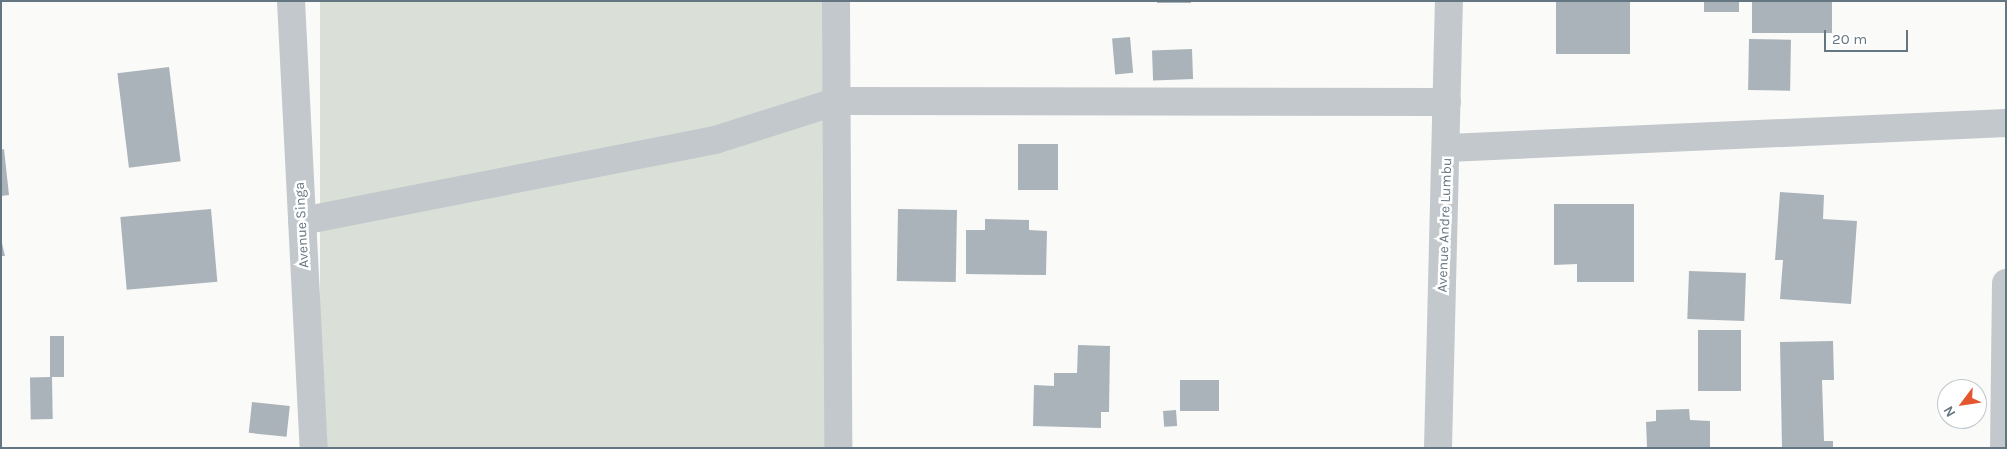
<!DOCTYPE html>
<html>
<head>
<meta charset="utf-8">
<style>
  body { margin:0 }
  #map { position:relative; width:2007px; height:449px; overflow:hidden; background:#fafaf8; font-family:Karla,sans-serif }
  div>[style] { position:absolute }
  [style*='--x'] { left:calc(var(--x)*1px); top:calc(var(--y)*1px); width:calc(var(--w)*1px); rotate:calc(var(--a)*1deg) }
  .green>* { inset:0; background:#dadfd7; transform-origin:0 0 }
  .building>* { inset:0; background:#aab3b9; transform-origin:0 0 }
  .minor>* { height:28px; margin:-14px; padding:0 14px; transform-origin:14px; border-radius:14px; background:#c3c8cc }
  span { translate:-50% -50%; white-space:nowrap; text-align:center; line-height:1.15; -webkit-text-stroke:5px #fff; paint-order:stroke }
  .street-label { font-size:14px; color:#657683 }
  .frame { position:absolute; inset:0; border:2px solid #657683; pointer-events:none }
  .north { position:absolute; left:1937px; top:379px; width:50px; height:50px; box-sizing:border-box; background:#fff; border:1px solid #c1c8cd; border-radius:50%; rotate:239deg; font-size:14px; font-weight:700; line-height:20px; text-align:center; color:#657683 }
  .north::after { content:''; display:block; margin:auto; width:18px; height:22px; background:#e4572e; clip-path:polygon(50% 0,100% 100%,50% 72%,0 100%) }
  .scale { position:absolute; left:1824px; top:30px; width:84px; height:22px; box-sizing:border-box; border:2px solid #657683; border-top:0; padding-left:6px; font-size:15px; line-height:18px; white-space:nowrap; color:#657683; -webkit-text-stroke:4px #fff; paint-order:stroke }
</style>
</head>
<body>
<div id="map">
  <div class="green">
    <i style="left:320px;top:1px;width:512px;height:448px"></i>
  </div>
  <div class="building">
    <i style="left:1157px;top:1px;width:34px;height:2px"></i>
    <i style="left:1556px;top:1px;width:74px;height:53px"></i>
    <i style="left:1704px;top:1px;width:35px;height:11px"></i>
    <i style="left:1752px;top:1px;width:80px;height:32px"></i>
    <i style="left:1130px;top:37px;width:36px;height:18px;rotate:85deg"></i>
    <i style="left:1749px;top:39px;width:42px;height:51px;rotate:1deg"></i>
    <i style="left:1192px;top:49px;width:30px;height:40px;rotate:88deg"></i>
    <i style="left:169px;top:67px;width:95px;height:52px;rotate:83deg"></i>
    <i style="left:1018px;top:144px;width:40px;height:46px"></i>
    <i style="clip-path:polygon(4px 149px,9px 195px,1px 196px,1px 150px)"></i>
    <i style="clip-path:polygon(1780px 192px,1824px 195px,1823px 219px,1857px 221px,1851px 304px,1780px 299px,1783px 260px,1775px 260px)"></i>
    <i style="clip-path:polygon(1554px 204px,1634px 204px,1634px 282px,1577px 282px,1577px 264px,1554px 265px)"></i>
    <i style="left:211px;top:209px;width:73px;height:91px;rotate:85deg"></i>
    <i style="left:898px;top:209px;width:59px;height:72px;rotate:1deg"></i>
    <i style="clip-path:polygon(985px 219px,1029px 220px,1029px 230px,1047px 231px,1046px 275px,966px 274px,966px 230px,985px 230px)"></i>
    <i style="clip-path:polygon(1px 239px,5px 256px,1px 256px)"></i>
    <i style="left:1689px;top:271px;width:57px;height:48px;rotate:2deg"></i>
    <i style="left:1698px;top:330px;width:43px;height:61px"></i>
    <i style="left:50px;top:336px;width:14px;height:41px"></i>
    <i style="clip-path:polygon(1833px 341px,1834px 380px,1822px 380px,1824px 441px,1833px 441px,1833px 448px,1782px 448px,1780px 342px)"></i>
    <i style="clip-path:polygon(1078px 345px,1110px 346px,1109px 412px,1101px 412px,1101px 428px,1033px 426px,1034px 385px,1054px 386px,1054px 373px,1077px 373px)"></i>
    <i style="left:52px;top:377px;width:42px;height:22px;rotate:89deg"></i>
    <i style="left:1180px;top:380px;width:39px;height:31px"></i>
    <i style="left:252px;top:402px;width:38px;height:31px;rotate:6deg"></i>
    <i style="clip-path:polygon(1689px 409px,1690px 420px,1710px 421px,1710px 448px,1647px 448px,1646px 422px,1656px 421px,1656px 410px)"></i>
    <i style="left:1176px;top:410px;width:16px;height:13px;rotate:86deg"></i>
  </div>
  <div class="minor">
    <i style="--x:291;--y:1;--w:448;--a:87.1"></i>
    <i style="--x:836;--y:1;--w:447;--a:89.7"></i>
    <i style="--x:1448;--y:148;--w:559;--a:-2.57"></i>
    <i style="--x:302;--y:221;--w:421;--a:-11.1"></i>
    <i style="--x:715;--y:140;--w:129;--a:-17.6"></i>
    <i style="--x:838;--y:101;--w:609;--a:0.09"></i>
    <i style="--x:1438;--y:448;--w:447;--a:-88.6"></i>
    <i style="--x:2004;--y:448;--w:165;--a:-89.3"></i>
  </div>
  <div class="street-label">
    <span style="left:302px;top:225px;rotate:-93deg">Avenue Singa</span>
    <span style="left:1445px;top:225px;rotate:-88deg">Avenue Andre Lumbu</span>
  </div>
  <div class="frame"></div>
  <div class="north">N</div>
  <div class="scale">20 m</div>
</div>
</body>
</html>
